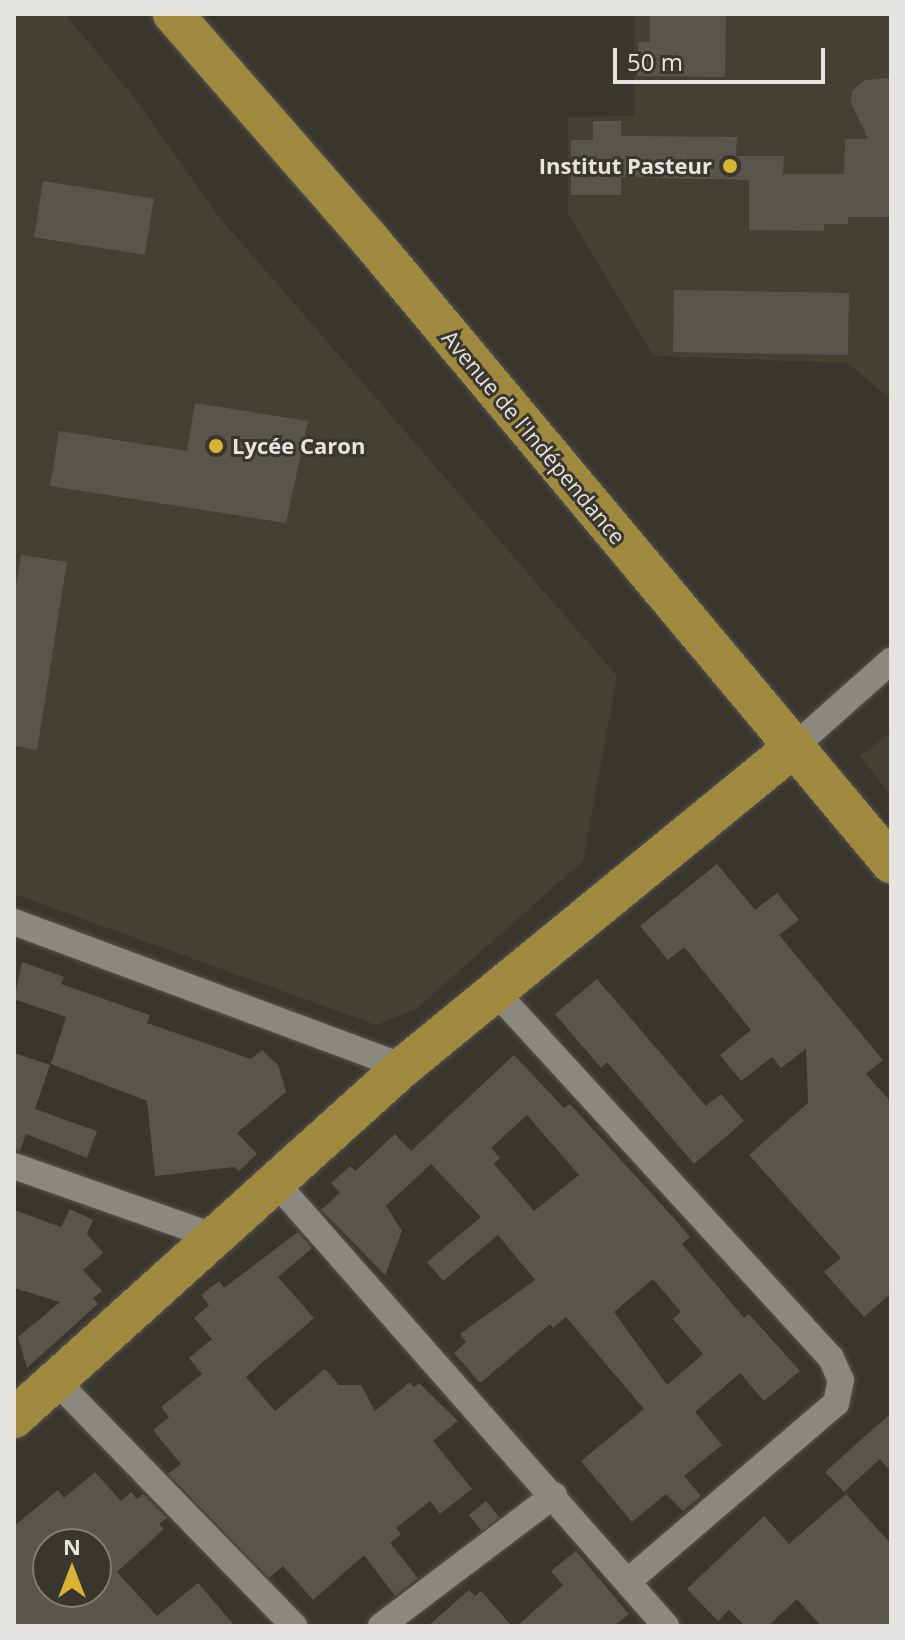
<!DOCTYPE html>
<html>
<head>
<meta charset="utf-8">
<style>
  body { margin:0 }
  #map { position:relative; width:905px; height:1640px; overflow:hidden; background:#39362e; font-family:"Open Sans",sans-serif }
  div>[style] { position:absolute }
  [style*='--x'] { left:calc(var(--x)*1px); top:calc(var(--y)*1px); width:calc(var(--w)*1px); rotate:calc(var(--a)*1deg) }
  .built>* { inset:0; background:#444033 }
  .building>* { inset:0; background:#58554c; transform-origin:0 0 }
  .roads { filter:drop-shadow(0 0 2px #57554f) drop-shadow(0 0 2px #57554f) }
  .minor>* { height:26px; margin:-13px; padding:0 13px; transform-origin:13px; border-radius:13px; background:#8b887f }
  .primary>* { height:40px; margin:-20px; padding:0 20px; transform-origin:20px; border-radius:20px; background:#9e893e }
  .dots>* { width:22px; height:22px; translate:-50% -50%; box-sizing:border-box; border:4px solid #39362e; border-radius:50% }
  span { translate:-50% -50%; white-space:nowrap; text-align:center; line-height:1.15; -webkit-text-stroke:6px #39362e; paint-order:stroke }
  .poi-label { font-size:22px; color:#e5e4df; font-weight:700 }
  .right { translate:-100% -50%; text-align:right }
  .left { translate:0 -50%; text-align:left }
  .street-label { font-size:22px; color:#e5e4df }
  .frame { position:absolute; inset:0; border:16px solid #e5e4df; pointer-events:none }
  .north { position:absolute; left:32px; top:1528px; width:80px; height:80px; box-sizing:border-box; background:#39362e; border:2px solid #7e7c75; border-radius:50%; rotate:0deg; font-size:22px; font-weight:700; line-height:32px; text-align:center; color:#e5e4df }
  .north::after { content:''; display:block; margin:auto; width:28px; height:36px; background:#d9b434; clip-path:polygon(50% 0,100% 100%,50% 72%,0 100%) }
  .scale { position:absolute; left:613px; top:48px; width:212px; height:36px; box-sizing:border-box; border:4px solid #e5e4df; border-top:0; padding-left:10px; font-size:24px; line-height:28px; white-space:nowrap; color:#e5e4df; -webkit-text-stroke:6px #39362e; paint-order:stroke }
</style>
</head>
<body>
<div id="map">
  <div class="built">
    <i style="clip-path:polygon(14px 14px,65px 14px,133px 96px,219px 217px,617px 676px,583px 861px,416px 1009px,376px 1025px,14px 894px)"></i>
    <i style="clip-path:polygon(634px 14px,891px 14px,891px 400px,848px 363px,653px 356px,568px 214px,568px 117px,635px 116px)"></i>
    <i style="clip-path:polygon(891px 732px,891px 796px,860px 756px)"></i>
  </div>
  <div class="building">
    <i style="clip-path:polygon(650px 14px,726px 14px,725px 77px,637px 76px,638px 42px,650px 42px)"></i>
    <i style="clip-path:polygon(891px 78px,891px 217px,848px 217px,848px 224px,824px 224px,824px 231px,749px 230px,749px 180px,621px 177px,621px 195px,571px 195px,571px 140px,593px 140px,593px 121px,621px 121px,621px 136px,737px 137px,736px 156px,784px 156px,783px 174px,844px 174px,845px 139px,868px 139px,851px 103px,852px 91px,865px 80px)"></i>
    <i style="left:43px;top:181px;width:112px;height:57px;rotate:9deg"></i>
    <i style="left:674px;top:290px;width:175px;height:62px;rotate:1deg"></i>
    <i style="clip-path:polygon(195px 403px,308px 421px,286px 523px,50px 486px,59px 431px,187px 451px)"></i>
    <i style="clip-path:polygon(21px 555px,67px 562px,37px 750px,14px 746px,14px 598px)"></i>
    <i style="clip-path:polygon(717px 864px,755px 910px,777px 893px,799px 920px,779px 935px,883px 1060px,866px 1074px,891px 1102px,891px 1293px,864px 1317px,824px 1272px,841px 1258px,749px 1155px,808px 1103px,806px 1049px,781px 1068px,772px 1057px,741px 1081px,720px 1055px,751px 1030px,684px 947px,668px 960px,640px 926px)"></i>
    <i style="clip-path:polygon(22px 962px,64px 977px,61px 984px,150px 1015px,147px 1023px,251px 1059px,262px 1050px,278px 1065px,286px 1092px,237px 1133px,257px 1154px,239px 1171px,234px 1167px,155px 1176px,147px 1101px,51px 1064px,66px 1017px,14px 999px)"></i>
    <i style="clip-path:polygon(597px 979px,706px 1106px,721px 1094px,744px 1121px,694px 1164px,607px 1062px,601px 1068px,555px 1014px)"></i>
    <i style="clip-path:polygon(14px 1053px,50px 1065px,35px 1109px,97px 1131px,87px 1158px,26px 1134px,20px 1151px,14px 1150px)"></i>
    <i style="clip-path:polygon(evenodd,514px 1055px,564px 1108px,570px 1104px,672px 1216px,690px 1237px,682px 1244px,744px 1318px,749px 1314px,800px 1371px,764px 1401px,740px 1373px,695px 1412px,722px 1445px,684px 1476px,701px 1496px,683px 1511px,666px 1494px,632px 1522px,581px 1461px,644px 1409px,566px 1317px,553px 1328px,550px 1324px,480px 1383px,454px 1353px,466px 1342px,460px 1334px,535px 1280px,498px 1235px,443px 1281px,427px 1262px,481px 1217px,431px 1164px,386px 1206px,402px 1231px,385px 1275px,321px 1210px,340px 1193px,331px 1183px,350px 1166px,355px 1171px,395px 1134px,411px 1151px,514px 1055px,527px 1115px,579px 1175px,534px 1211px,494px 1164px,500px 1158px,491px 1148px,527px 1115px,514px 1055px,653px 1279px,681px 1312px,673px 1319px,703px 1354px,667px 1385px,614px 1312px,653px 1279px)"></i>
    <i style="clip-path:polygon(70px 1209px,93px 1220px,87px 1234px,103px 1253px,83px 1270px,102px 1291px,93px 1298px,98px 1304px,27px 1368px,18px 1337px,60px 1302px,14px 1288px,14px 1210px,61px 1227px)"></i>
    <i style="clip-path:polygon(298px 1232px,312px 1248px,278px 1277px,314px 1318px,246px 1377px,275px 1411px,325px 1369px,339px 1385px,361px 1385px,375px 1411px,410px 1382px,414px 1387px,419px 1383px,458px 1421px,433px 1441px,472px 1489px,440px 1514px,430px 1501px,396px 1528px,401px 1534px,390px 1543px,418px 1578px,395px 1596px,364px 1555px,313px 1600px,283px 1566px,269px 1578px,168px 1474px,181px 1464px,153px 1430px,169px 1417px,161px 1407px,202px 1374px,189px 1358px,212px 1339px,194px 1318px,209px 1305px,201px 1295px,219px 1281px,224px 1288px)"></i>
    <i style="clip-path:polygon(891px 1413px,891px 1472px,880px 1459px,844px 1492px,825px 1472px)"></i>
    <i style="clip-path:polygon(evenodd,95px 1472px,121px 1501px,131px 1492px,137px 1499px,143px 1494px,167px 1518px,159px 1524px,164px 1529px,117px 1572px,157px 1616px,198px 1583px,235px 1626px,14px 1626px,14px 1526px,58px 1490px,64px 1498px,95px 1472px,48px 1544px,96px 1544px,96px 1592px,48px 1592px,48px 1544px)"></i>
    <i style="clip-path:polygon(846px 1494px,891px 1544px,891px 1626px,821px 1626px,797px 1599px,768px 1626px,745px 1626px,729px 1610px,718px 1621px,687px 1589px,764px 1516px,789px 1544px)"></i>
    <i style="left:486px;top:1501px;width:21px;height:22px;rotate:51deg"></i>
    <i style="clip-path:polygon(576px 1551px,629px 1614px,614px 1626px,517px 1626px,563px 1585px,551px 1571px)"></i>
    <i style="clip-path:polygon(469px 1590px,475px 1596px,481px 1591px,512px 1626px,428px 1626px)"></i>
  </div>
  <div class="roads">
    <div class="minor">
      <i style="--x:794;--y:747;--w:130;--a:-41.6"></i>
      <i style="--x:14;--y:922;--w:415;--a:20.4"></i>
      <i style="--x:493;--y:989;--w:500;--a:47.51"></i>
      <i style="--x:831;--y:1358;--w:24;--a:66"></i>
      <i style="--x:841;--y:1380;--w:24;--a:102"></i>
      <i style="--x:836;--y:1403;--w:274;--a:139.4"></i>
      <i style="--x:14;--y:1166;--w:216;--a:19.4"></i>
      <i style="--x:277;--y:1184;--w:589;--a:48.65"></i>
      <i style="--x:56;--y:1381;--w:342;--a:45.8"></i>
      <i style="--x:381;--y:1626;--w:217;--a:-37.1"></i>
    </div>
    <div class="primary">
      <i style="--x:173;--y:14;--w:301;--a:48.9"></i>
      <i style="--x:371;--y:241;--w:811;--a:50.1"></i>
      <i style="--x:14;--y:1418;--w:524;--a:-42.06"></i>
      <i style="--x:403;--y:1067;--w:505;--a:-39.3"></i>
    </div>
  </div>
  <div class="dots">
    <i style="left:730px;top:166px;background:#d9b434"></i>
    <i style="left:216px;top:446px;background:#d9b434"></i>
  </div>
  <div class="poi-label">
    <span class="right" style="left:712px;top:166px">Institut Pasteur</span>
    <span class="left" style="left:232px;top:446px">Lycée Caron</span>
  </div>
  <div class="street-label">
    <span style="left:534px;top:437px;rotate:50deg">Avenue de l'Indépendance</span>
  </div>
  <div class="frame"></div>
  <div class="north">N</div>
  <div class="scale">50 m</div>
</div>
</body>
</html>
